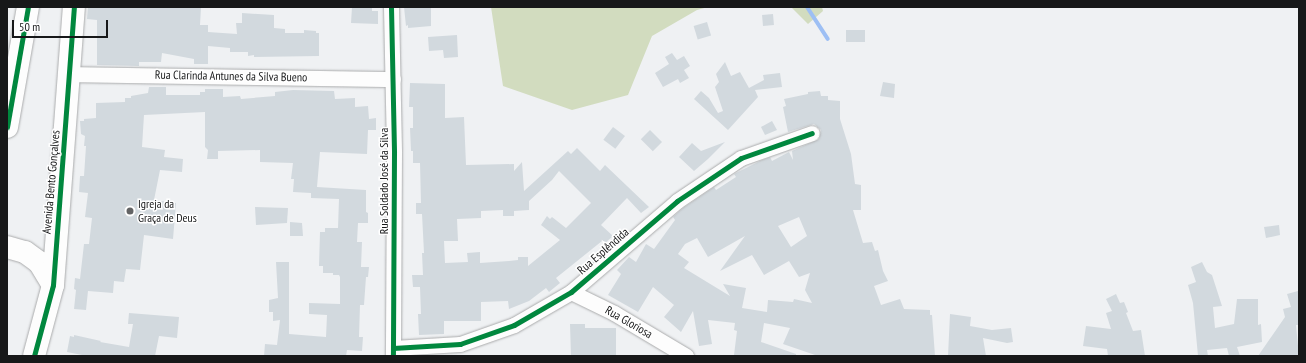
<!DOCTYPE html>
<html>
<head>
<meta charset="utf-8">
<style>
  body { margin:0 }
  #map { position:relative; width:1306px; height:363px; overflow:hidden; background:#eff1f3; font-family:"PT Sans Narrow",sans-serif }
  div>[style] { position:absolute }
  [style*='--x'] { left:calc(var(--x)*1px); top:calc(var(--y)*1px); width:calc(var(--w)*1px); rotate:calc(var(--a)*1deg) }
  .green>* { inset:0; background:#d2dcbf }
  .stream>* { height:4px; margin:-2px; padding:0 2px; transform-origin:2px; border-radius:2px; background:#9dbff4 }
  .building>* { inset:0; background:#d2d9de; transform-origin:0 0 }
  .roads { filter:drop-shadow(0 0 1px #aaabac) drop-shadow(0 0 1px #aaabac) }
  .minor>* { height:15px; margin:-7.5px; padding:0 7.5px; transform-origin:7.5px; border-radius:7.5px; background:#fdfdfd }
  .primary>* { height:22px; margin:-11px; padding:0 11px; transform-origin:11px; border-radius:11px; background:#fdfdfd }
  .cycleway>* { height:5px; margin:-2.5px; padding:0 2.5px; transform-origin:2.5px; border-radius:2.5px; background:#00873e }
  .dots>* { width:11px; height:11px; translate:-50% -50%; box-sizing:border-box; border:2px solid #fff; border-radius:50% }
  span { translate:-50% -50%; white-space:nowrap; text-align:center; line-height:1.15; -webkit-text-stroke:3px #fff; paint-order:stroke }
  .street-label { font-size:12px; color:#171819 }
  .poi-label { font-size:12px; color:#171819 }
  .left { translate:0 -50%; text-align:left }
  .frame { position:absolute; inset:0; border:8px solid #171819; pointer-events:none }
  .scale { position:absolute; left:12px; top:20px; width:96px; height:18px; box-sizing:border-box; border:2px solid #171819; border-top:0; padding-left:5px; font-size:12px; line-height:14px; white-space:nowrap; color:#171819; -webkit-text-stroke:3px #fff; paint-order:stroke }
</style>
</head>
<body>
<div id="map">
  <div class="green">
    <i style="clip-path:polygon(491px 7px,708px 7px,697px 10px,652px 36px,628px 95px,572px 110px,503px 86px)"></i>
    <i style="clip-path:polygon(791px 7px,822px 7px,823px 11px,808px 24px)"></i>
  </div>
  <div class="stream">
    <i style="--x:807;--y:7;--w:38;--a:57"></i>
  </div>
  <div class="building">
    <i style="clip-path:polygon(88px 7px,201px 7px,200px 25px,208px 25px,208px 32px,237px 34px,236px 23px,242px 23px,242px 13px,274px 15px,274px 28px,285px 29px,285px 33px,304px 33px,304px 30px,316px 31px,316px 33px,319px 33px,319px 56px,254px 57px,254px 55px,248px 56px,248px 52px,230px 52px,230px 48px,208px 46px,208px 64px,194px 64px,194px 59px,162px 53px,161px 62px,139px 62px,139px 66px,97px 65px,97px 20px,87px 19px)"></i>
    <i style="clip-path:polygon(352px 7px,372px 7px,372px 11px,378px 11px,378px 24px,351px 23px)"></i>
    <i style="clip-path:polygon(404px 7px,431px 7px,431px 26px,408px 28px,408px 25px,406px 26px)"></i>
    <i style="left:773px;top:14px;width:11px;height:11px;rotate:85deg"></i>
    <i style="left:707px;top:22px;width:14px;height:14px;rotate:73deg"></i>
    <i style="left:865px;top:30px;width:12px;height:19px;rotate:90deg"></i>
    <i style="clip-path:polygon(457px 35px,458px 57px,444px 58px,443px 50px,429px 51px,428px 37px)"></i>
    <i style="clip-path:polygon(672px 53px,677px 60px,684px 56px,690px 66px,684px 70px,689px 78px,680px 83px,678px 79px,663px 87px,655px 73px,669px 64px,665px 57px)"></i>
    <i style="clip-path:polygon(725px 62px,731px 76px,740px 72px,749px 88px,764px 80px,763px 75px,780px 73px,782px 87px,755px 90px,758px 97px,728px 130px,694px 99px,701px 91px,709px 98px,718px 113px,723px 111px,715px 87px,719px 82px,716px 74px)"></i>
    <i style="clip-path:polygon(883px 82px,895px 84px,894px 98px,880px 96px)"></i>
    <i style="clip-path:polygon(evenodd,410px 83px,445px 84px,445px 118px,464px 117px,466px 165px,514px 164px,514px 171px,522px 162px,524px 191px,568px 151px,571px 154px,577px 148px,600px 171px,605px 165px,649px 207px,641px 213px,627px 198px,601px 225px,613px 236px,604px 244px,602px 241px,556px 278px,560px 283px,549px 292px,546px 288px,529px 301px,509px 309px,508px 301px,481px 302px,481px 321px,444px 321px,444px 334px,419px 335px,418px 314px,421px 314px,420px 287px,413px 287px,412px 275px,423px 275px,422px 253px,424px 253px,422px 214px,416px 214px,416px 203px,421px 203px,420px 163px,413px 163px,413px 151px,411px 151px,410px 128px,413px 128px,413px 107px,409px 107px,410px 83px,559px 171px,591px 203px,566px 228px,552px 217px,550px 219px,547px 216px,541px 225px,560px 240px,528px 266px,528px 257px,518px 257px,518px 260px,509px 261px,480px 263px,480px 252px,467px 253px,468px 262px,445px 263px,444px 241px,458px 241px,457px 219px,481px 218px,481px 211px,503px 210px,503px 216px,514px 216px,514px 211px,529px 210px,529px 201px,552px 180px,559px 171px)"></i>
    <i style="clip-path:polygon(149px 87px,166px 87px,166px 95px,200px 95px,200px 92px,205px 92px,205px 89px,223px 89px,223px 97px,240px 96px,241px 99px,275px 96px,275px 92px,293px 90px,334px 91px,335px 99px,355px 98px,355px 107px,368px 106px,369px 119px,376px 118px,376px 130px,368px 130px,367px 154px,320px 152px,317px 187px,366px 190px,366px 212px,368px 213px,368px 223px,358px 223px,357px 242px,362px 242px,361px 267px,369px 267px,368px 277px,366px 277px,364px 305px,360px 305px,359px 337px,363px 337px,362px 351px,347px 350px,346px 356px,264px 356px,265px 344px,277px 345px,280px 320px,273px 321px,273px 312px,269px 312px,269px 300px,278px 298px,276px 262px,289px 262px,289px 334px,326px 337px,327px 315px,309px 314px,309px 303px,340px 304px,340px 277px,339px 275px,333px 275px,333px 273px,323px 273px,323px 266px,319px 266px,320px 232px,325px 232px,325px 228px,338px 228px,339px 199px,311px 198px,311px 193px,293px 192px,294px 179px,291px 179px,293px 163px,260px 162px,260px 150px,218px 151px,218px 159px,207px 159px,208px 150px,205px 147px,205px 112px,144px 115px,142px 147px,165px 150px,164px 157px,183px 159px,182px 172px,160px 170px,154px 200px,176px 203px,173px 239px,144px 235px,140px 270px,126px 269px,124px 282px,114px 281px,113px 293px,88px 291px,86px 310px,74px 309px,76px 290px,74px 289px,75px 278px,80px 279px,84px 244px,89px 244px,92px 218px,85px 217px,88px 193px,79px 192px,80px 176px,84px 176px,86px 146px,84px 146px,85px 136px,81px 134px,80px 121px,84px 121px,84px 119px,96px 118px,96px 103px,125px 102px,125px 98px,131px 98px,131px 96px,148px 93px)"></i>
    <i style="clip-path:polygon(evenodd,820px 91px,821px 96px,828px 96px,828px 100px,840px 101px,840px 119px,851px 154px,855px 184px,861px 185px,861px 210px,853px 210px,863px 243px,872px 242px,875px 251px,878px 250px,883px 271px,888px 281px,874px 286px,881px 305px,900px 299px,904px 309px,930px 310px,930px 315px,932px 315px,935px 356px,818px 356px,783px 344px,790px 328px,764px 323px,761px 342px,796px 354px,796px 356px,734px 355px,737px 331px,734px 330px,735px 323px,708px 320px,712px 344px,699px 346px,693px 311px,681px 332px,664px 317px,674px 305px,653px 287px,638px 312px,608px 295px,621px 274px,617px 270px,629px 257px,636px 262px,646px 244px,654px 249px,675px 220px,673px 217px,683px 208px,714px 187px,716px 190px,736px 177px,734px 174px,762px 160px,770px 157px,772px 161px,789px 152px,793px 160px,792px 151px,819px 139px,821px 130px,814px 124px,788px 132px,783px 107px,786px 106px,784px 99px,808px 94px,808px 92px,820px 91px,799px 217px,807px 236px,791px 247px,778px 226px,799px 217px,820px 91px,745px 236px,720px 271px,752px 255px,764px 275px,789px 261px,799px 277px,810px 273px,805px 290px,812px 303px,794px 299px,793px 302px,768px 300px,767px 312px,742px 308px,746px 288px,723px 284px,730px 296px,684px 268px,689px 262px,678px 254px,685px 244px,697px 238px,708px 257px,745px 236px)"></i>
    <i style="clip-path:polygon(772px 121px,777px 130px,765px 135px,761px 127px)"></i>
    <i style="left:613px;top:127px;width:15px;height:16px;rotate:37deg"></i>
    <i style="left:650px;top:130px;width:17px;height:13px;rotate:45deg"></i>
    <i style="clip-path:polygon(725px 142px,708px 159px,694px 171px,679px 157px,692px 143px,701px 151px)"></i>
    <i style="clip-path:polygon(255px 207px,288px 208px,287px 223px,256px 225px)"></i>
    <i style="clip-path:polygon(290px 222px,302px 223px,303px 236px,290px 236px)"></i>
    <i style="clip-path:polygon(1279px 225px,1280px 235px,1266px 238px,1264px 227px)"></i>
    <i style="clip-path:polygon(1202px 262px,1207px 272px,1212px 275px,1222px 306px,1213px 307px,1215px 328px,1234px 324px,1237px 299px,1258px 299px,1258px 325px,1261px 324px,1262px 342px,1237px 347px,1240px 356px,1229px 356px,1227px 348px,1207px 350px,1208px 356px,1198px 356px,1193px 303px,1188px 285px,1196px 282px,1191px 267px)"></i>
    <i style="clip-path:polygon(1298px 291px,1299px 325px,1296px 325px,1299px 356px,1258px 356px,1285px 317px,1283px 309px,1291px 307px,1287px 294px)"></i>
    <i style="clip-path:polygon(1116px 294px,1120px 303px,1124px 302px,1128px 312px,1126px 313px,1133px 331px,1141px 330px,1145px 356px,1108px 356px,1107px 349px,1083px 346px,1086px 326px,1111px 329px,1106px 313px,1112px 311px,1106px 299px)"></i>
    <i style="clip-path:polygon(129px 313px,179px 317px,177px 338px,159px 336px,155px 356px,87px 356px,67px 352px,70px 336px,74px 337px,74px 335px,101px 341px,100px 342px,129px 347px,133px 324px,128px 324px)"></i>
    <i style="clip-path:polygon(950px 314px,971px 317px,970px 326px,992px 330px,1011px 328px,1013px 342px,1007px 343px,983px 338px,986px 356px,948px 356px)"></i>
    <i style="clip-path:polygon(570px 324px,585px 324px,585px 328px,616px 328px,616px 356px,571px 356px)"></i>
  </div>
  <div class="roads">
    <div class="minor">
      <i style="--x:391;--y:7;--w:146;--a:88.8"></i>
      <i style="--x:394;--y:153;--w:203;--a:90.3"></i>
      <i style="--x:70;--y:74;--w:323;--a:0.9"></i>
      <i style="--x:571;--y:292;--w:48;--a:26"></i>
      <i style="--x:614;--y:313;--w:84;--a:30.8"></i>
      <i style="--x:393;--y:348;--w:67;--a:-3.4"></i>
      <i style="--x:460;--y:344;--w:57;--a:-19.4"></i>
      <i style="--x:514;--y:325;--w:66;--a:-30.1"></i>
      <i style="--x:571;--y:292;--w:140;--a:-40.6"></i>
      <i style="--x:677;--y:201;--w:77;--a:-33.9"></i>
      <i style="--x:741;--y:158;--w:75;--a:-19.4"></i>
    </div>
    <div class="primary">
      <i style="--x:7;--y:127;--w:122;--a:-80.1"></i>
      <i style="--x:7;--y:247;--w:19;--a:16"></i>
      <i style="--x:25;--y:252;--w:17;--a:36"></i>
      <i style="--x:39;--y:262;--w:27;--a:59"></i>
      <i style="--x:34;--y:356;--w:73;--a:-75"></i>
      <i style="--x:53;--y:285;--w:279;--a:-85.7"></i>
    </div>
  </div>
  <div class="cycleway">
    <i style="--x:391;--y:7;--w:146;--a:88.8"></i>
    <i style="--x:394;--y:153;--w:203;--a:90.3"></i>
    <i style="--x:7;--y:127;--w:122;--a:-80.1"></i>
    <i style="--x:393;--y:348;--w:67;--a:-3.4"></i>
    <i style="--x:460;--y:344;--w:57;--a:-19.4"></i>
    <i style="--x:514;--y:325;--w:66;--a:-30.1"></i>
    <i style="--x:571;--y:292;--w:140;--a:-40.6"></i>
    <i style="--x:677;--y:201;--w:77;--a:-33.9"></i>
    <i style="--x:741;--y:158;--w:75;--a:-19.4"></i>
    <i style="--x:34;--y:356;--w:73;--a:-75"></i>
    <i style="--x:53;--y:285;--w:279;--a:-85.7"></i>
  </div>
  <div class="dots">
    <i style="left:130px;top:211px;background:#636465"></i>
  </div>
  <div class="street-label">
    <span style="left:231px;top:76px;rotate:1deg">Rua Clarinda Antunes da Silva Bueno</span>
    <span style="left:384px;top:181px;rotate:-90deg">Rua Soldado José da Silva</span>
    <span style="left:51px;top:182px;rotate:-85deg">Avenida Bento Gonçalves</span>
    <span style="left:603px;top:251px;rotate:-41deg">Rua Esplêndida</span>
    <span style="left:629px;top:322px;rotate:30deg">Rua Gloriosa</span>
  </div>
  <div class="poi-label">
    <span class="left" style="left:138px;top:211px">Igreja da<br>Graça de Deus</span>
  </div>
  <div class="frame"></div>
  <div class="scale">50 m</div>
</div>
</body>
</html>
